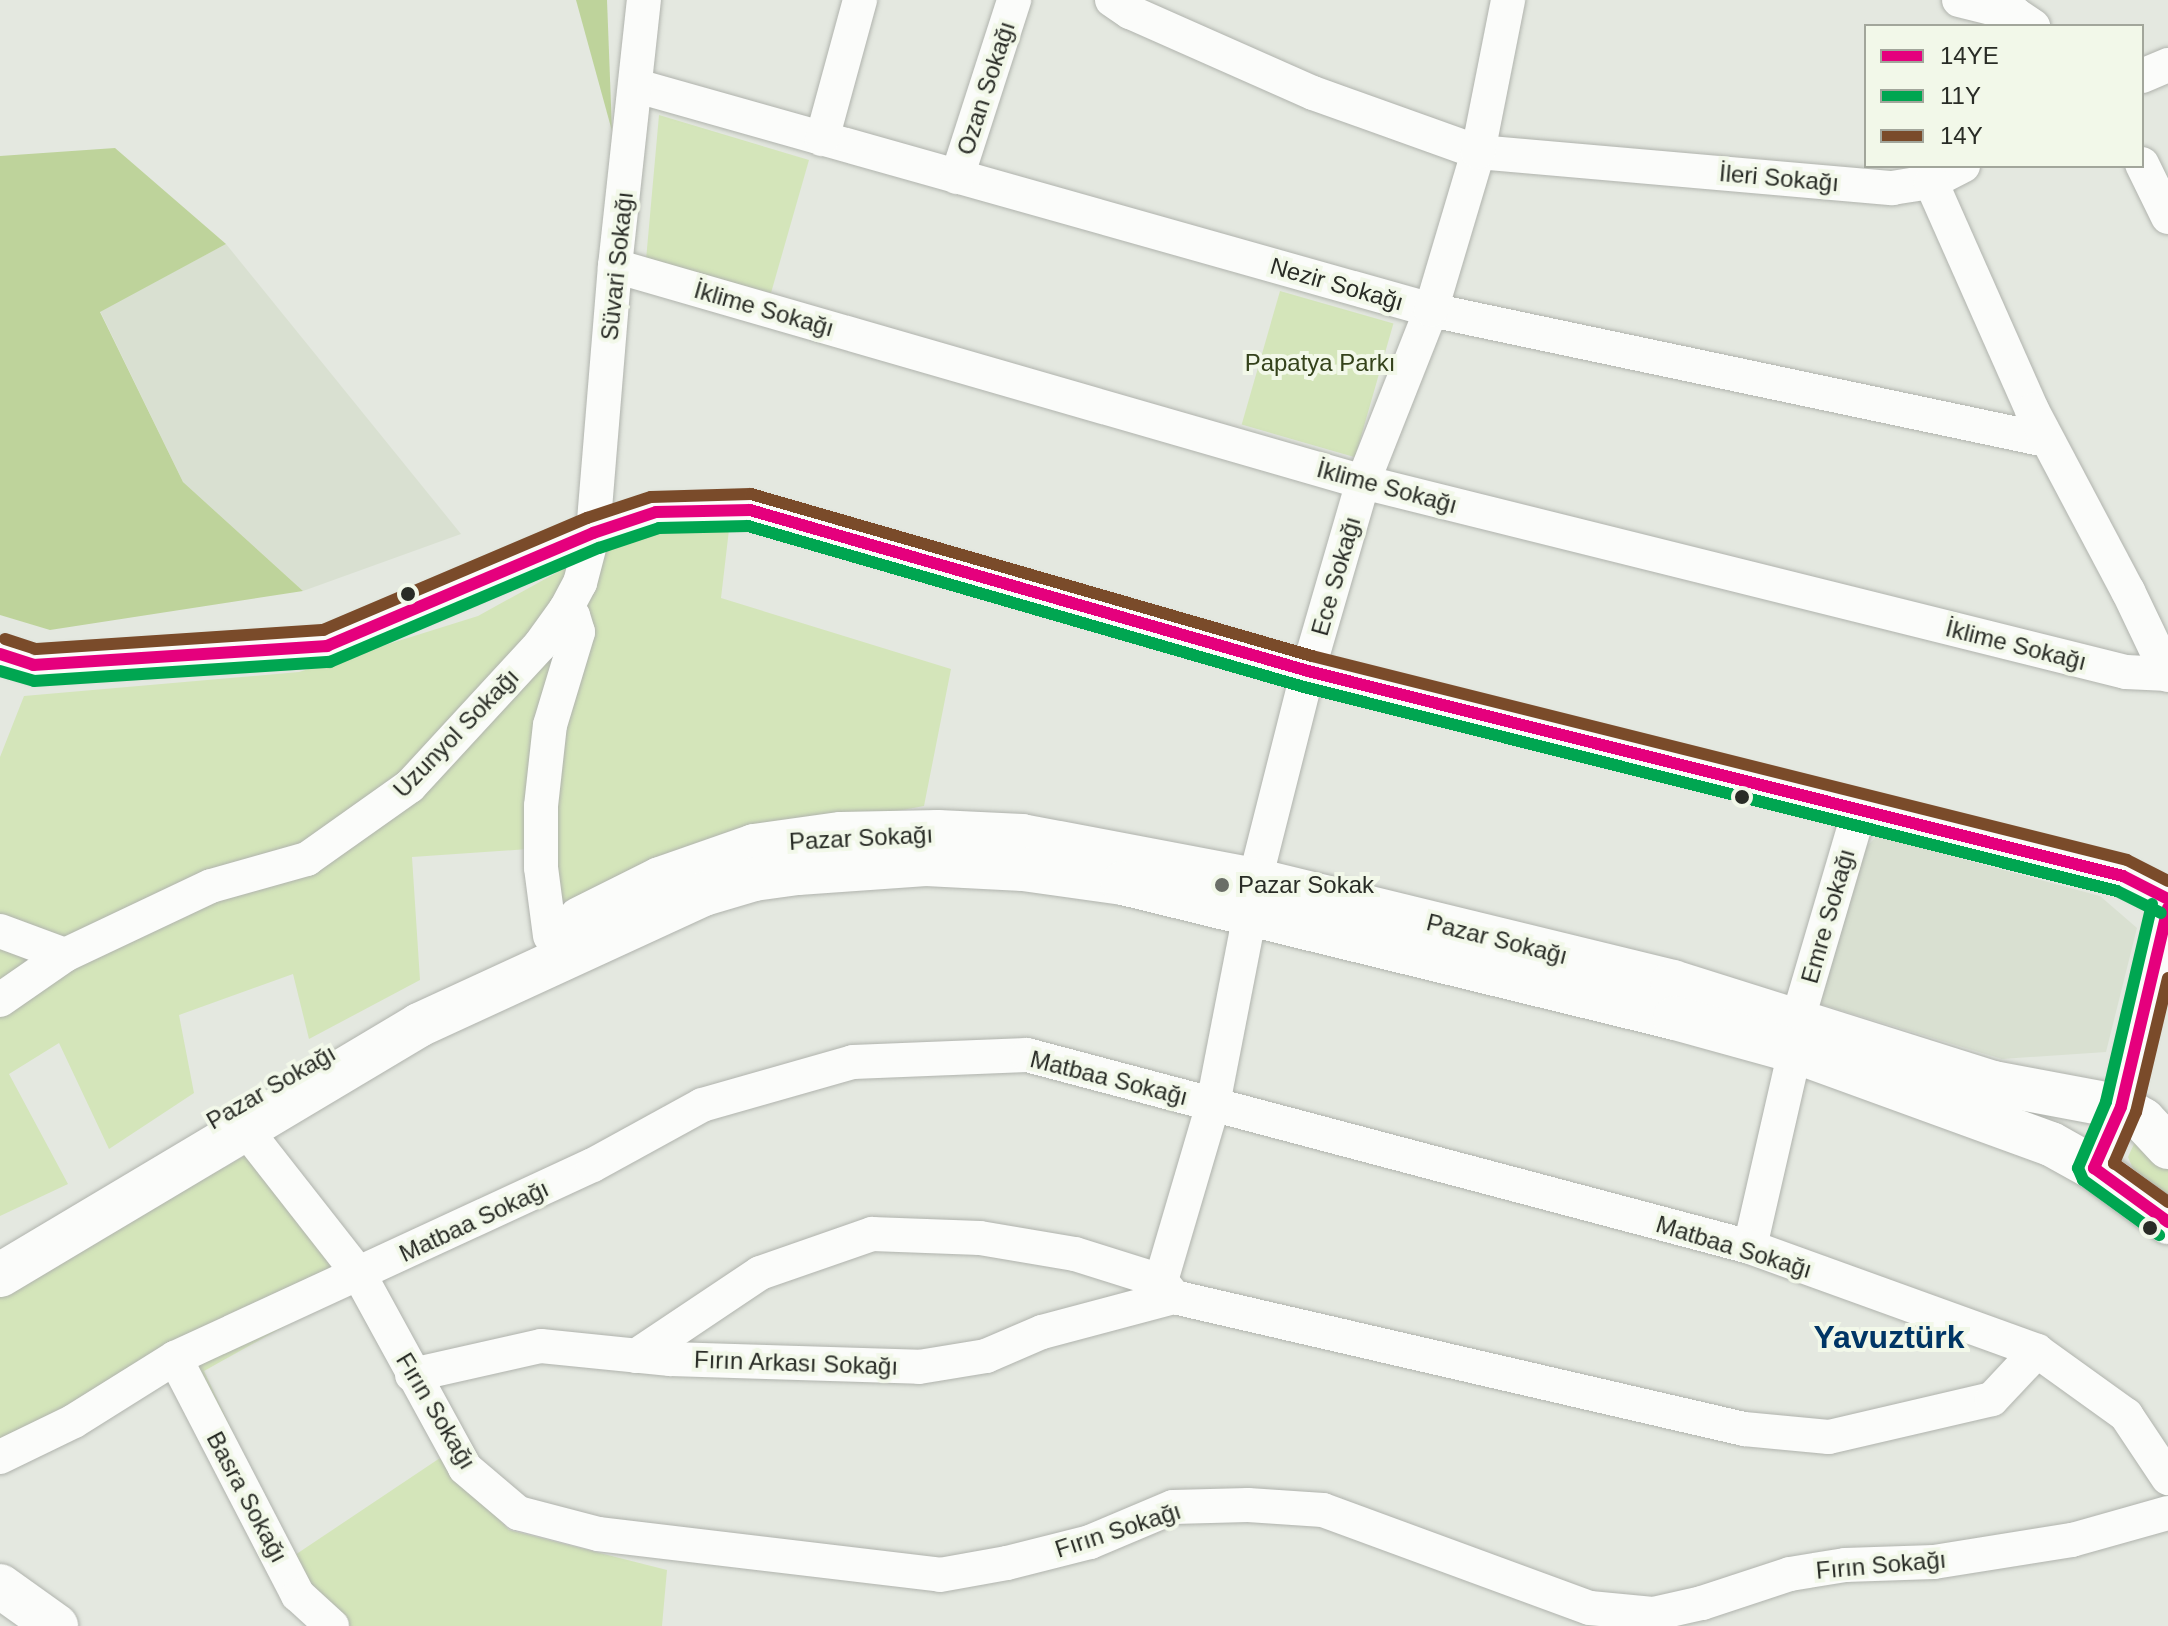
<!DOCTYPE html>
<html>
<head>
<meta charset="utf-8">
<style>
  body { margin:0 }
  #map { position:relative; width:2168px; height:1626px; overflow:hidden; background:#e4e8e0; font-family:Helvetica,sans-serif }
  div>[style] { position:absolute }
  [style*='--x'] { left:calc(var(--x)*1px); top:calc(var(--y)*1px); width:calc(var(--w)*1px); rotate:calc(var(--a)*1deg) }
  .built>* { inset:0; background:#d9e0d1 }
  .green>* { inset:0; background:#d4e5ba; transform-origin:0 0 }
  .forest>* { inset:0; background:#bed39b }
  .roads { filter:drop-shadow(0 0 2px #b0b3ad) drop-shadow(0 0 2px #b0b3ad) }
  .minor>* { height:34px; margin:-17px; padding:0 17px; transform-origin:17px; border-radius:17px; background:#fbfcfa }
  .major>* { height:44px; margin:-22px; padding:0 22px; transform-origin:22px; border-radius:22px; background:#fbfcfa }
  .bus-1>* { height:12px; margin:-6px; padding:0 6px; transform-origin:6px; border-radius:6px; background:#e5007d }
  .bus-2>* { height:12px; margin:-6px; padding:0 6px; transform-origin:6px; border-radius:6px; background:#00a651 }
  .bus-3>* { height:12px; margin:-6px; padding:0 6px; transform-origin:6px; border-radius:6px; background:#7a4b2a }
  .dots>* { width:22px; height:22px; translate:-50% -50%; box-sizing:border-box; border:4px solid #f2f8e9; border-radius:50% }
  span { translate:-50% -50%; white-space:nowrap; text-align:center; line-height:1.15; -webkit-text-stroke:8px #f2f8e9; paint-order:stroke }
  .street-label { font-size:24px; color:#292c26 }
  .park-label { font-size:24px; color:#34421b }
  .poi-label { font-size:24px; color:#292c26 }
  .left { translate:0 -50%; text-align:left }
  .district-label { font-size:32px; color:#003565; font-weight:700 }
  .legend { position:absolute; left:1864px; top:24px; width:280px; height:144px; box-sizing:border-box; background:#f2f8e9; border:2px solid #a2a69b; margin:0; padding:10px 14px; list-style:none; font-size:24px; color:#292c26 }
  .legend li { display:flex; align-items:center; gap:16px; height:40px }
  .legend b { width:40px; border:2px solid #a2a69b }
</style>
</head>
<body>
<div id="map">
  <div class="built">
    <i style="clip-path:polygon(226px 244px,461px 534px,303px 591px,183px 482px,100px 311px)"></i>
    <i style="clip-path:polygon(1877px 836px,2100px 896px,2137px 928px,2106px 1052px,2002px 1059px,1817px 1003px,1864px 849px)"></i>
  </div>
  <div class="green">
    <i style="clip-path:polygon(659px 115px,809px 160px,771px 293px,646px 260px)"></i>
    <i style="left:1280px;top:291px;width:118px;height:139px;rotate:16deg"></i>
    <i style="clip-path:polygon(730px 521px,721px 598px,951px 669px,924px 806px,685px 850px,547px 909px,528px 849px,412px 857px,420px 980px,309px 1039px,293px 974px,179px 1015px,194px 1093px,109px 1149px,59px 1043px,9px 1074px,68px 1184px,0 1216px,0 757px,24px 696px,299px 672px,478px 616px,623px 536px)"></i>
    <i style="clip-path:polygon(2142px 1139px,2168px 1168px,2168px 1205px,2134px 1171px,2128px 1157px,2134px 1144px)"></i>
    <i style="clip-path:polygon(264px 1145px,353px 1288px,204px 1371px,292px 1557px,440px 1458px,509px 1530px,667px 1570px,662px 1626px,309px 1626px,285px 1607px,168px 1375px,0 1474px,0 1294px)"></i>
  </div>
  <div class="forest">
    <i style="clip-path:polygon(576px 0,607px 0,612px 131px)"></i>
    <i style="clip-path:polygon(115px 148px,226px 244px,100px 312px,183px 482px,303px 591px,50px 630px,0 615px,0 156px)"></i>
  </div>
  <div class="roads">
    <div class="minor">
      <i style="--x:1112;--y:0;--w:22;--a:34"></i>
      <i style="--x:1130;--y:12;--w:200;--a:23.9"></i>
      <i style="--x:1313;--y:93;--w:175;--a:19.7"></i>
      <i style="--x:1478;--y:152;--w:416;--a:5"></i>
      <i style="--x:1892;--y:188;--w:39;--a:-9"></i>
      <i style="--x:1931;--y:182;--w:36;--a:-27"></i>
      <i style="--x:1959;--y:0;--w:58;--a:14"></i>
      <i style="--x:2015;--y:14;--w:22;--a:34"></i>
      <i style="--x:2142;--y:76;--w:28;--a:-23"></i>
      <i style="--x:637;--y:86;--w:825;--a:15.75"></i>
      <i style="--x:1431;--y:310;--w:629;--a:11.94"></i>
      <i style="--x:822;--y:139;--w:144;--a:-74.7"></i>
      <i style="--x:2142;--y:164;--w:59;--a:63.9"></i>
      <i style="--x:957;--y:177;--w:186;--a:-72.1"></i>
      <i style="--x:1931;--y:182;--w:249;--a:66.1"></i>
      <i style="--x:2032;--y:410;--w:205;--a:62.1"></i>
      <i style="--x:2128;--y:591;--w:93;--a:64.5"></i>
      <i style="--x:615;--y:266;--w:779;--a:16.11"></i>
      <i style="--x:1363;--y:482;--w:786;--a:13.98"></i>
      <i style="--x:2126;--y:672;--w:42;--a:2.7"></i>
      <i style="--x:0;--y:654;--w:35;--a:18"></i>
      <i style="--x:33;--y:665;--w:295;--a:-3.7"></i>
      <i style="--x:327;--y:646;--w:289;--a:-23"></i>
      <i style="--x:593;--y:533;--w:66;--a:-18.4"></i>
      <i style="--x:656;--y:512;--w:94;--a:-1.2"></i>
      <i style="--x:750;--y:510;--w:581;--a:16.09"></i>
      <i style="--x:1308;--y:671;--w:840;--a:14.12"></i>
      <i style="--x:2123;--y:876;--w:51;--a:27.1"></i>
      <i style="--x:1255;--y:880;--w:216;--a:-75.8"></i>
      <i style="--x:1308;--y:671;--w:197;--a:-73.8"></i>
      <i style="--x:1363;--y:482;--w:185;--a:-68.4"></i>
      <i style="--x:1431;--y:310;--w:165;--a:-73.4"></i>
      <i style="--x:1478;--y:152;--w:155;--a:-78.8"></i>
      <i style="--x:0;--y:931;--w:69;--a:20.3"></i>
      <i style="--x:550;--y:936;--w:69;--a:-97.5"></i>
      <i style="--x:541;--y:868;--w:62;--a:-90"></i>
      <i style="--x:541;--y:806;--w:81;--a:-83.7"></i>
      <i style="--x:550;--y:725;--w:97;--a:-73.2"></i>
      <i style="--x:578;--y:632;--w:17;--a:-107"></i>
      <i style="--x:573;--y:616;--w:10;--a:-135"></i>
      <i style="--x:0;--y:1000;--w:79;--a:-34.7"></i>
      <i style="--x:65;--y:955;--w:161;--a:-25.3"></i>
      <i style="--x:211;--y:886;--w:100;--a:-15.7"></i>
      <i style="--x:307;--y:859;--w:126;--a:-35.3"></i>
      <i style="--x:410;--y:786;--w:192;--a:-47.3"></i>
      <i style="--x:540;--y:645;--w:44;--a:-54.2"></i>
      <i style="--x:566;--y:609;--w:30;--a:-62"></i>
      <i style="--x:580;--y:583;--w:52;--a:-75.4"></i>
      <i style="--x:593;--y:533;--w:268;--a:-85.3"></i>
      <i style="--x:615;--y:266;--w:268;--a:-83.8"></i>
      <i style="--x:246;--y:1130;--w:183;--a:51.9"></i>
      <i style="--x:359;--y:1274;--w:221;--a:61.3"></i>
      <i style="--x:465;--y:1468;--w:70;--a:40.3"></i>
      <i style="--x:518;--y:1513;--w:83;--a:14.7"></i>
      <i style="--x:598;--y:1534;--w:344;--a:6.8"></i>
      <i style="--x:940;--y:1575;--w:68;--a:-10.2"></i>
      <i style="--x:1007;--y:1563;--w:86;--a:-14.2"></i>
      <i style="--x:1090;--y:1542;--w:90;--a:-22.9"></i>
      <i style="--x:1173;--y:1507;--w:75;--a:-1.5"></i>
      <i style="--x:1248;--y:1505;--w:75;--a:3.8"></i>
      <i style="--x:1323;--y:1510;--w:284;--a:20.2"></i>
      <i style="--x:1590;--y:1608;--w:63;--a:5.4"></i>
      <i style="--x:1653;--y:1614;--w:50;--a:-12.7"></i>
      <i style="--x:1702;--y:1603;--w:93;--a:-18.2"></i>
      <i style="--x:1790;--y:1574;--w:56;--a:-9.3"></i>
      <i style="--x:1845;--y:1565;--w:89;--a:-1.9"></i>
      <i style="--x:1934;--y:1562;--w:140;--a:-9.1"></i>
      <i style="--x:2072;--y:1540;--w:100;--a:-15.7"></i>
      <i style="--x:2094;--y:1168;--w:67;--a:-66.1"></i>
      <i style="--x:2121;--y:1107;--w:204;--a:-76.7"></i>
      <i style="--x:1750;--y:1247;--w:201;--a:-77.1"></i>
      <i style="--x:1795;--y:1051;--w:29;--a:-86"></i>
      <i style="--x:1797;--y:1022;--w:220;--a:-73.6"></i>
      <i style="--x:1161;--y:1281;--w:184;--a:-73.6"></i>
      <i style="--x:1213;--y:1104;--w:195;--a:-79"></i>
      <i style="--x:636;--y:1356;--w:149;--a:-33.8"></i>
      <i style="--x:760;--y:1273;--w:119;--a:-19.2"></i>
      <i style="--x:872;--y:1234;--w:108;--a:2.1"></i>
      <i style="--x:980;--y:1238;--w:96;--a:9.6"></i>
      <i style="--x:1075;--y:1254;--w:90;--a:17.4"></i>
      <i style="--x:1161;--y:1281;--w:21;--a:51"></i>
      <i style="--x:1174;--y:1297;--w:585;--a:13.04"></i>
      <i style="--x:1744;--y:1429;--w:85;--a:5.4"></i>
      <i style="--x:1829;--y:1437;--w:167;--a:-13.1"></i>
      <i style="--x:1992;--y:1399;--w:66;--a:-46.8"></i>
      <i style="--x:175;--y:1358;--w:267;--a:62.6"></i>
      <i style="--x:298;--y:1595;--w:46;--a:42.4"></i>
      <i style="--x:412;--y:1375;--w:132;--a:-12.7"></i>
      <i style="--x:541;--y:1346;--w:130;--a:5.8"></i>
      <i style="--x:670;--y:1359;--w:249;--a:1.8"></i>
      <i style="--x:919;--y:1367;--w:68;--a:-9.3"></i>
      <i style="--x:986;--y:1356;--w:61;--a:-23.2"></i>
      <i style="--x:1042;--y:1332;--w:137;--a:-14.9"></i>
      <i style="--x:0;--y:1457;--w:82;--a:-25.9"></i>
      <i style="--x:74;--y:1421;--w:119;--a:-32"></i>
      <i style="--x:175;--y:1358;--w:460;--a:-24.8"></i>
      <i style="--x:593;--y:1165;--w:124;--a:-28.8"></i>
      <i style="--x:702;--y:1105;--w:157;--a:-15.9"></i>
      <i style="--x:853;--y:1062;--w:174;--a:-2.3"></i>
      <i style="--x:1027;--y:1055;--w:748;--a:14.87"></i>
      <i style="--x:1750;--y:1247;--w:305;--a:19.9"></i>
      <i style="--x:2037;--y:1351;--w:110;--a:35.7"></i>
      <i style="--x:2126;--y:1415;--w:76;--a:56.3"></i>
    </div>
    <div class="major">
      <i style="--x:580;--y:919;--w:89;--a:-26.6"></i>
      <i style="--x:660;--y:879;--w:100;--a:-19.3"></i>
      <i style="--x:754;--y:846;--w:88;--a:-7.9"></i>
      <i style="--x:841;--y:834;--w:97;--a:-1.2"></i>
      <i style="--x:938;--y:832;--w:84;--a:2.7"></i>
      <i style="--x:1022;--y:836;--w:237;--a:10.7"></i>
      <i style="--x:1255;--y:880;--w:430;--a:13.7"></i>
      <i style="--x:1673;--y:982;--w:337;--a:17.5"></i>
      <i style="--x:1994;--y:1083;--w:129;--a:10.7"></i>
      <i style="--x:2121;--y:1107;--w:26;--a:31"></i>
      <i style="--x:2143;--y:1120;--w:37;--a:47"></i>
      <i style="--x:0;--y:1275;--w:488;--a:-30.8"></i>
      <i style="--x:419;--y:1025;--w:314;--a:-24.7"></i>
      <i style="--x:704;--y:894;--w:52;--a:-16.7"></i>
      <i style="--x:754;--y:879;--w:44;--a:-7.8"></i>
      <i style="--x:798;--y:873;--w:128;--a:-4"></i>
      <i style="--x:926;--y:864;--w:97;--a:3"></i>
      <i style="--x:1023;--y:869;--w:101;--a:8"></i>
      <i style="--x:1123;--y:883;--w:568;--a:13.74"></i>
      <i style="--x:1675;--y:1018;--w:124;--a:15.4"></i>
      <i style="--x:1795;--y:1051;--w:272;--a:20"></i>
      <i style="--x:2051;--y:1144;--w:49;--a:29.2"></i>
      <i style="--x:2094;--y:1168;--w:92;--a:36.1"></i>
      <i style="--x:0;--y:1586;--w:69;--a:35.5"></i>
    </div>
  </div>
  <div class="bus-1">
    <i style="--x:0;--y:654;--w:35;--a:18"></i>
    <i style="--x:33;--y:665;--w:295;--a:-3.7"></i>
    <i style="--x:327;--y:646;--w:289;--a:-23"></i>
    <i style="--x:593;--y:533;--w:66;--a:-18.4"></i>
    <i style="--x:656;--y:512;--w:94;--a:-1.2"></i>
    <i style="--x:750;--y:510;--w:581;--a:16.09"></i>
    <i style="--x:1308;--y:671;--w:840;--a:14.12"></i>
    <i style="--x:2123;--y:876;--w:51;--a:27.1"></i>
    <i style="--x:2168;--y:908;--w:204;--a:103.3"></i>
    <i style="--x:2121;--y:1107;--w:67;--a:113.9"></i>
    <i style="--x:2094;--y:1168;--w:92;--a:36.1"></i>
  </div>
  <div class="bus-2">
    <i style="--x:0;--y:671;--w:35;--a:16"></i>
    <i style="--x:34;--y:681;--w:297;--a:-3.7"></i>
    <i style="--x:330;--y:662;--w:292;--a:-23"></i>
    <i style="--x:599;--y:548;--w:63;--a:-18.4"></i>
    <i style="--x:659;--y:528;--w:89;--a:-1.3"></i>
    <i style="--x:748;--y:526;--w:579;--a:16.15"></i>
    <i style="--x:1304;--y:687;--w:838;--a:14.09"></i>
    <i style="--x:2117;--y:891;--w:49;--a:26.6"></i>
    <i style="--x:2152;--y:904;--w:203;--a:103.1"></i>
    <i style="--x:2106;--y:1102;--w:72;--a:113"></i>
    <i style="--x:2078;--y:1168;--w:13;--a:67"></i>
    <i style="--x:2083;--y:1180;--w:94;--a:35.9"></i>
  </div>
  <div class="bus-3">
    <i style="--x:5;--y:639;--w:32;--a:18"></i>
    <i style="--x:35;--y:649;--w:289;--a:-3.8"></i>
    <i style="--x:323;--y:630;--w:287;--a:-23"></i>
    <i style="--x:587;--y:518;--w:67;--a:-18.2"></i>
    <i style="--x:651;--y:497;--w:100;--a:-1.7"></i>
    <i style="--x:751;--y:494;--w:584;--a:16.11"></i>
    <i style="--x:1312;--y:656;--w:840;--a:14.05"></i>
    <i style="--x:2127;--y:860;--w:46;--a:27.1"></i>
    <i style="--x:2168;--y:978;--w:138;--a:103.4"></i>
    <i style="--x:2136;--y:1112;--w:56;--a:113.3"></i>
    <i style="--x:2114;--y:1163;--w:67;--a:35.8"></i>
  </div>
  <div class="dots">
    <i style="left:408px;top:594px;background:#292c26"></i>
    <i style="left:1742px;top:797px;background:#292c26"></i>
    <i style="left:1222px;top:885px;background:#6a6e67"></i>
    <i style="left:2150px;top:1228px;background:#292c26"></i>
  </div>
  <div class="street-label">
    <span style="left:986px;top:88px;rotate:-72deg">Ozan Sokağı</span>
    <span style="left:1779px;top:178px;rotate:5deg">İleri Sokağı</span>
    <span style="left:617px;top:266px;rotate:-84deg">Süvari Sokağı</span>
    <span style="left:1337px;top:284px;rotate:16deg">Nezir Sokağı</span>
    <span style="left:764px;top:309px;rotate:16deg">İklime Sokağı</span>
    <span style="left:1387px;top:487px;rotate:15deg">İklime Sokağı</span>
    <span style="left:1336px;top:576px;rotate:-74deg">Ece Sokağı</span>
    <span style="left:2016px;top:645px;rotate:14deg">İklime Sokağı</span>
    <span style="left:456px;top:733px;rotate:-46deg">Uzunyol Sokağı</span>
    <span style="left:861px;top:838px;rotate:-3deg">Pazar Sokağı</span>
    <span style="left:1828px;top:916px;rotate:-74deg">Emre Sokağı</span>
    <span style="left:1497px;top:939px;rotate:14deg">Pazar Sokağı</span>
    <span style="left:1109px;top:1078px;rotate:14deg">Matbaa Sokağı</span>
    <span style="left:271px;top:1087px;rotate:-30deg">Pazar Sokağı</span>
    <span style="left:474px;top:1221px;rotate:-25deg">Matbaa Sokağı</span>
    <span style="left:1734px;top:1247px;rotate:17deg">Matbaa Sokağı</span>
    <span style="left:796px;top:1363px;rotate:2deg">Fırın Arkası Sokağı</span>
    <span style="left:436px;top:1411px;rotate:59deg">Fırın Sokağı</span>
    <span style="left:247px;top:1497px;rotate:62deg">Basra Sokağı</span>
    <span style="left:1118px;top:1530px;rotate:-18deg">Fırın Sokağı</span>
    <span style="left:1881px;top:1565px;rotate:-5deg">Fırın Sokağı</span>
  </div>
  <div class="park-label">
    <span style="left:1320px;top:363px">Papatya Parkı</span>
  </div>
  <div class="poi-label">
    <span class="left" style="left:1238px;top:885px">Pazar Sokak</span>
  </div>
  <div class="district-label">
    <span style="left:1889px;top:1337px">Yavuztürk</span>
  </div>
  <ul class="legend">
  <li><b style="height:10px;background:#e5007d"></b>14YE</li>
  <li><b style="height:10px;background:#00a651"></b>11Y</li>
  <li><b style="height:10px;background:#7a4b2a"></b>14Y</li>
  </ul>
</div>
</body>
</html>
